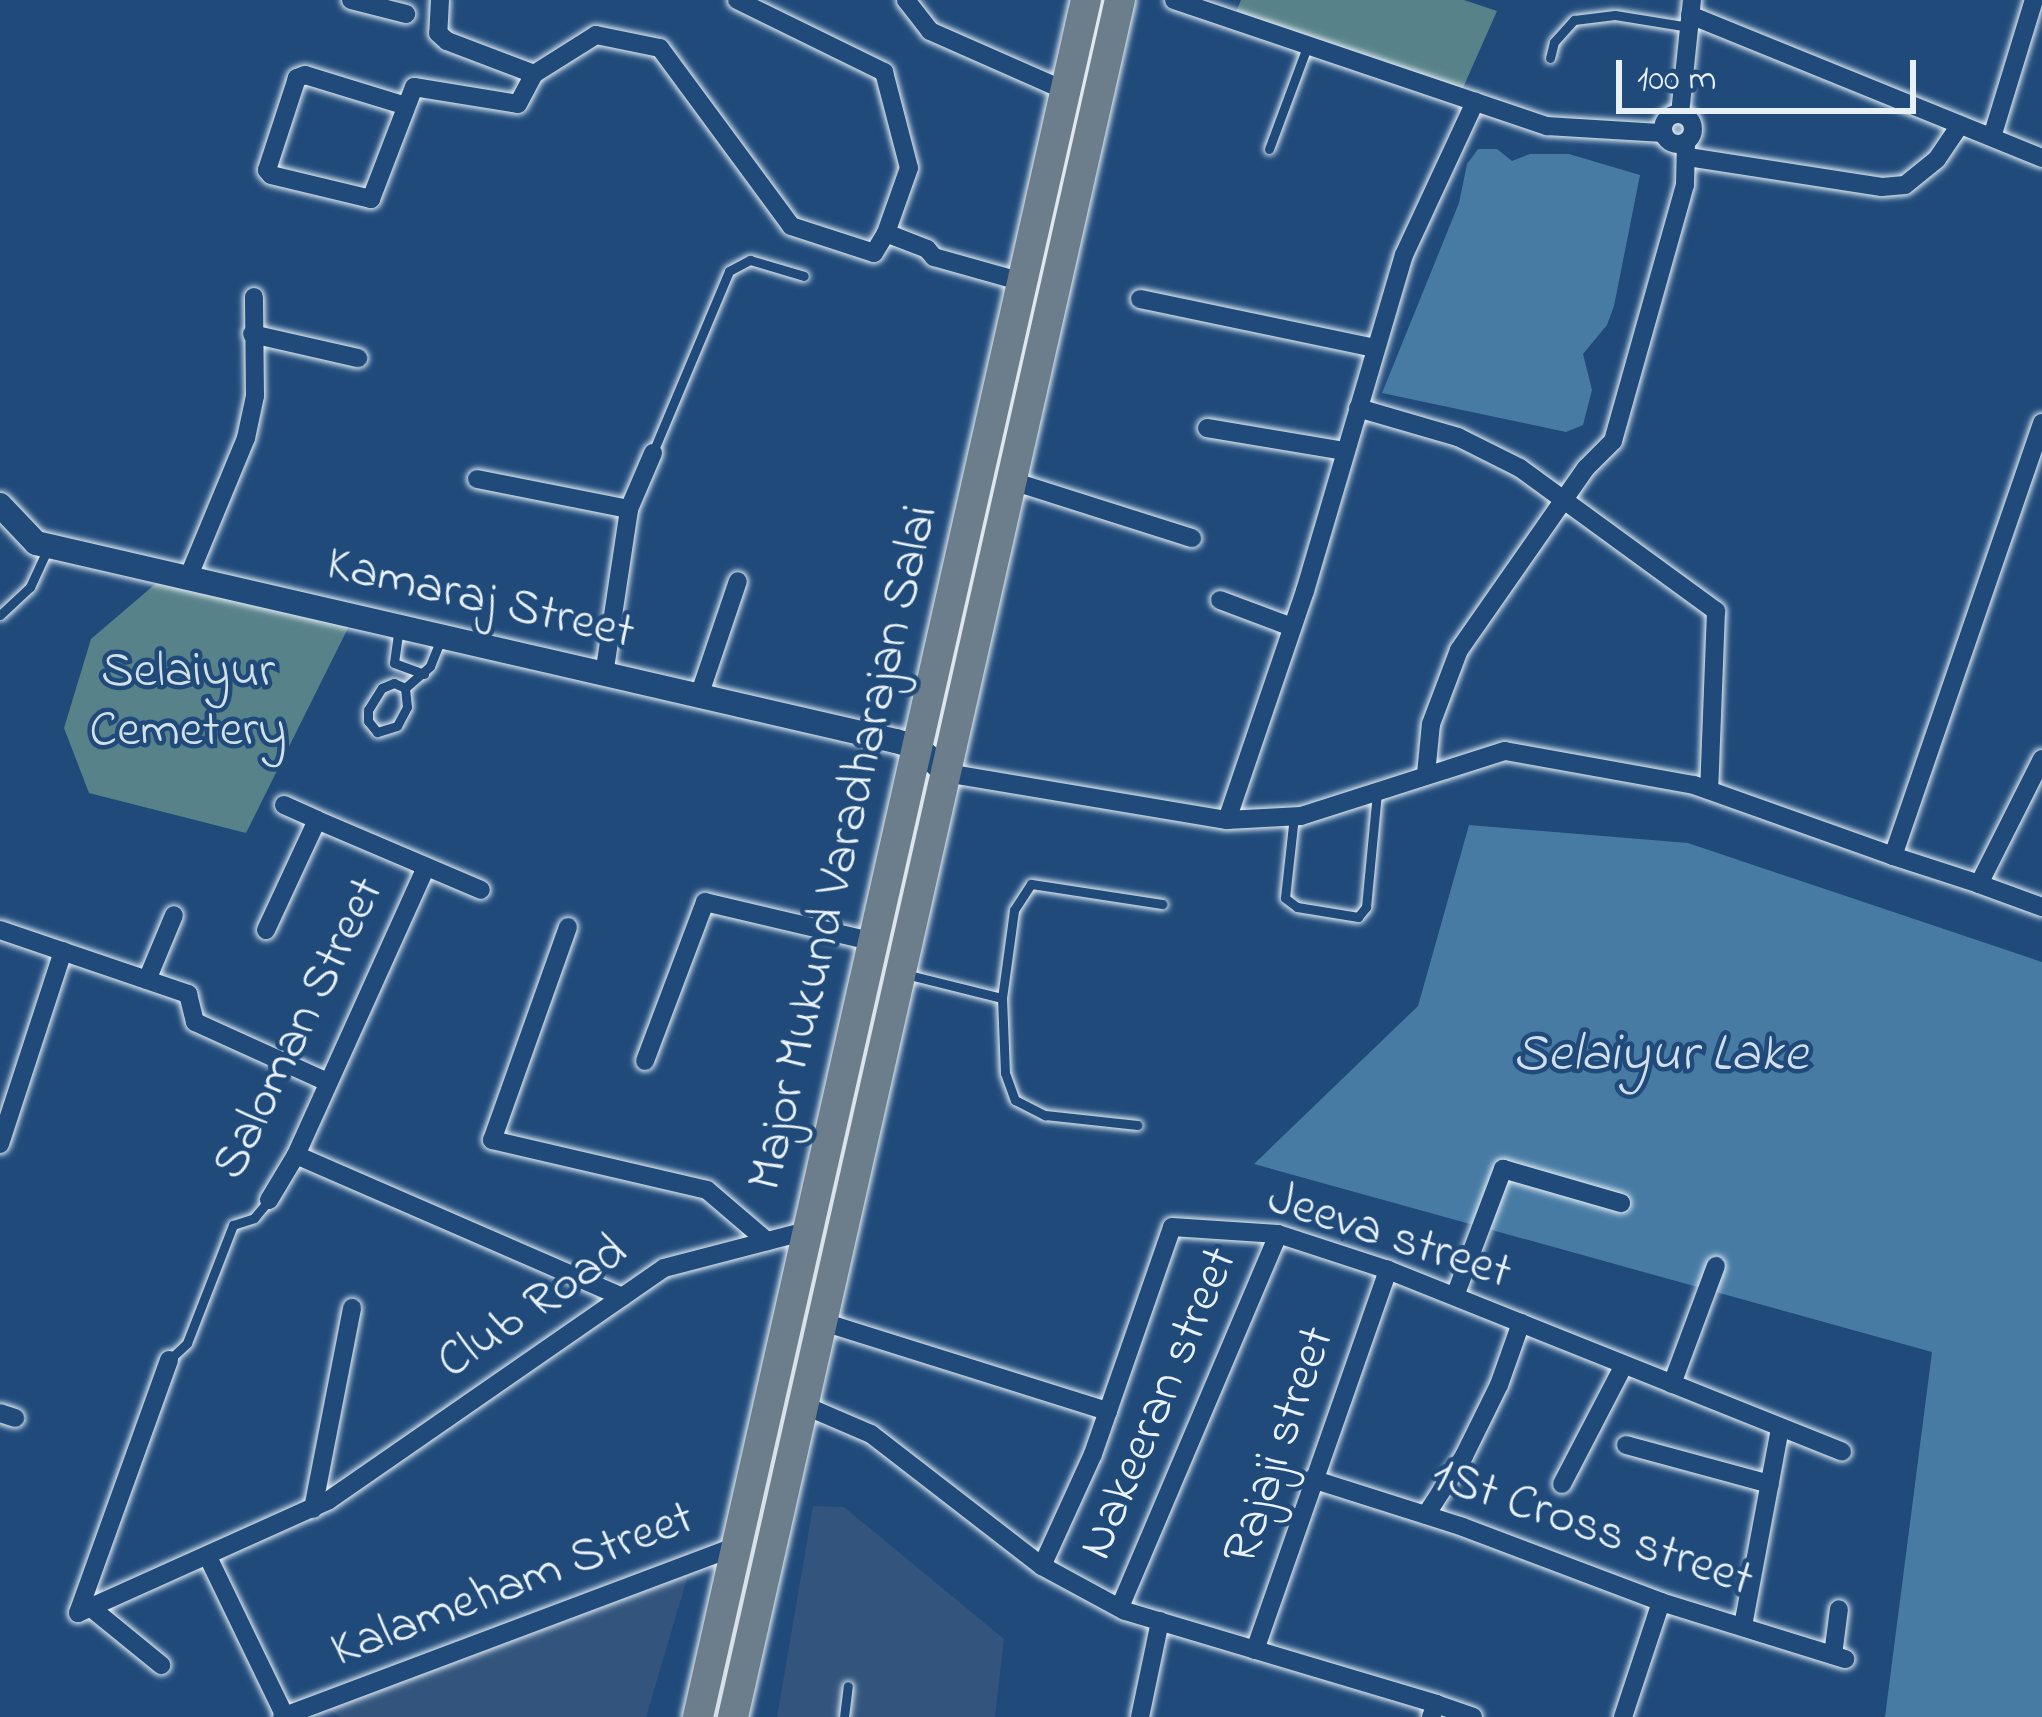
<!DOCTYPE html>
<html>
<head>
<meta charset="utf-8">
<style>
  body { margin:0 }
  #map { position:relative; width:2042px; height:1717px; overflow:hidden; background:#1f4a7a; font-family:"Indie Flower",sans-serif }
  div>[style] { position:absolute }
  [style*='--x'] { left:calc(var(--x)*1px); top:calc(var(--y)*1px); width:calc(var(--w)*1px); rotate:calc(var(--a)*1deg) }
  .built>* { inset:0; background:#33557d }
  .green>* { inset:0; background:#588289 }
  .water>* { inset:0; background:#477ba4 }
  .roads { filter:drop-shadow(0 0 3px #e8f1f8) drop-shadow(0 0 3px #e8f1f8) }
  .service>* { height:9px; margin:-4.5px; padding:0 4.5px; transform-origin:4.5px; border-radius:4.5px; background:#1f4a7a }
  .minor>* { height:18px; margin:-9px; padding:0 9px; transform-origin:9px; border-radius:9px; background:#1f4a7a }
  .minor>.ring { margin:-9px; padding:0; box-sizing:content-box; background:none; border:18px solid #1f4a7a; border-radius:50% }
  .tertiary>* { height:24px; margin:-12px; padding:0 12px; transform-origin:12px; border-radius:12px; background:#1f4a7a }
  .primary>* { height:30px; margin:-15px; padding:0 15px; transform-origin:15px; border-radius:15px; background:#6c7d8b }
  span { translate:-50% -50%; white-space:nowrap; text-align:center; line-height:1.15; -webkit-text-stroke:9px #1f4a7a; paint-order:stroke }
  .street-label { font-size:51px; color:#e8f1f8 }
  .park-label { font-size:51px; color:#d2e0e7 }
  .water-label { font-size:54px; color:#d0dfeb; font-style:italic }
  .scale { position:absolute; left:1616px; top:60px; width:300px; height:54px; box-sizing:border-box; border:6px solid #e8f1f8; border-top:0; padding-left:15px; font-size:36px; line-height:42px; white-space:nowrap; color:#e8f1f8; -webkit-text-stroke:9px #1f4a7a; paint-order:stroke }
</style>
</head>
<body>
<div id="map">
  <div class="built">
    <i style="clip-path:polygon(813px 1506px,844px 1507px,1004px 1639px,995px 1717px,777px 1717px)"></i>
    <i style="clip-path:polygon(688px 1575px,646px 1717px,340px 1717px,329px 1709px)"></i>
  </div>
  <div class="green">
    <i style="clip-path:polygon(1241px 0,1464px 0,1497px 11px,1462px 90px,1236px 12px)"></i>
    <i style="clip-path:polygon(160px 580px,350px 624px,246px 833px,89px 793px,64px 728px,91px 639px)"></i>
  </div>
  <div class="water">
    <i style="clip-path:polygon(1478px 149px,1497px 149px,1512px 161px,1530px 154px,1569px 154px,1640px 175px,1614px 306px,1607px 325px,1583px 354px,1592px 390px,1583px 425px,1566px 432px,1382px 393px,1459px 203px,1467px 164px)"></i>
    <i style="clip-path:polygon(1469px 825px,1688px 843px,2042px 962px,2042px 1717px,1885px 1717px,1932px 1352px,1254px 1164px,1418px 1006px)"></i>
  </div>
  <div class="roads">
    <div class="service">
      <i style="--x:1550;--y:58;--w:16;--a:-76"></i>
      <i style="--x:1554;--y:42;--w:30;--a:-48"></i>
      <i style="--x:1574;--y:20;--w:41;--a:-7"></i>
      <i style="--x:1615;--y:15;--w:75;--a:9.2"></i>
      <i style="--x:1269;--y:149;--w:109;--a:-69.6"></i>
      <i style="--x:653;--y:452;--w:196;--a:-67.2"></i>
      <i style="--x:729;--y:271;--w:24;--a:-28"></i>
      <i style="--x:750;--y:260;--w:56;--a:16.5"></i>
      <i style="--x:0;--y:615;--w:41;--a:-43"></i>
      <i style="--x:30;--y:587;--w:43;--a:-65.2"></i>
      <i style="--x:399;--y:627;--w:36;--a:98"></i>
      <i style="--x:394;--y:663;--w:32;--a:20"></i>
      <i style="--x:394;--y:683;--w:12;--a:24"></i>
      <i style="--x:405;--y:688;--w:19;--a:84"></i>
      <i style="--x:407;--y:707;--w:21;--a:118"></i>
      <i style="--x:397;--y:726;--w:21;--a:163"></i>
      <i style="--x:377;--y:732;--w:14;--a:-129"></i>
      <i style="--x:368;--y:721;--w:11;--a:-90"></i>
      <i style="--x:368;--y:710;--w:26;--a:-58"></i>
      <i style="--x:382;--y:688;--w:13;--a:-23"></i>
      <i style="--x:405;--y:688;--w:33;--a:-41"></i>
      <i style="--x:430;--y:666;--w:31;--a:-68"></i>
      <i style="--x:1294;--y:816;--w:82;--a:96.3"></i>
      <i style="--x:1285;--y:898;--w:15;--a:37"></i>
      <i style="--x:1297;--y:907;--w:62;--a:9.3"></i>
      <i style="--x:1358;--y:917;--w:13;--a:-51"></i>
      <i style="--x:1366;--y:907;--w:115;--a:-84.5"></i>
      <i style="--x:905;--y:974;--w:100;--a:13.9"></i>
      <i style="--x:1002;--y:998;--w:75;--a:87.7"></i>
      <i style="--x:1005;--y:1073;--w:29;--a:70"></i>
      <i style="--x:1015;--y:1100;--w:34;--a:27"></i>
      <i style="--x:1045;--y:1115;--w:93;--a:6.2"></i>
      <i style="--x:1002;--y:998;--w:89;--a:-82.2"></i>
      <i style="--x:1014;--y:910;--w:31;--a:-57"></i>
      <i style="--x:1031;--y:884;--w:133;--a:8.7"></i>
      <i style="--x:169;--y:1360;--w:25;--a:-43"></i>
      <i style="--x:187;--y:1343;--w:127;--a:-68.7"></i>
      <i style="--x:233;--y:1225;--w:22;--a:-18"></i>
      <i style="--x:254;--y:1218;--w:23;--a:-50"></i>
      <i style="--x:844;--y:1717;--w:31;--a:-83"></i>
    </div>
    <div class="minor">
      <i style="--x:351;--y:0;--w:57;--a:14.3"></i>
      <i style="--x:440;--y:0;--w:33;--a:93"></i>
      <i style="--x:438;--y:33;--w:12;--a:42"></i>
      <i style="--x:447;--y:41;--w:93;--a:20.8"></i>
      <i style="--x:534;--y:74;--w:73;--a:-32.2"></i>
      <i style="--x:596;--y:35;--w:65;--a:11.5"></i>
      <i style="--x:660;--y:48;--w:221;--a:53.6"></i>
      <i style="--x:791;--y:226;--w:87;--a:18"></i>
      <i style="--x:874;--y:253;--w:23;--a:-59"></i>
      <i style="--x:737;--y:0;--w:164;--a:26.1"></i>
      <i style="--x:884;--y:72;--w:99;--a:75.4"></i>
      <i style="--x:909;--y:168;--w:69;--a:109.5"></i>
      <i style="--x:886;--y:233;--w:44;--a:21.3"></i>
      <i style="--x:927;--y:249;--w:11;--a:49"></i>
      <i style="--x:934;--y:257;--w:92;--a:15.7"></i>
      <i style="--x:906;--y:0;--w:39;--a:52"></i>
      <i style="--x:930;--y:31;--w:149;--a:23.8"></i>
      <i style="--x:1174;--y:0;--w:394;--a:18.7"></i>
      <i style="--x:1547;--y:126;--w:116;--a:3.5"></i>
      <i style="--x:1690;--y:15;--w:380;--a:22.1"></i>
      <i style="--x:403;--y:105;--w:102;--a:-163"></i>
      <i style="--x:305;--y:75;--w:9;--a:159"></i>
      <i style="--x:297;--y:78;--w:97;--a:108.1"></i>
      <i style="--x:267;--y:170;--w:6;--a:51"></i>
      <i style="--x:271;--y:175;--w:103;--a:13.5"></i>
      <i style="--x:371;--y:199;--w:120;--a:-69"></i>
      <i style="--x:414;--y:87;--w:105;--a:9.3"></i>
      <i style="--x:518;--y:104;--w:34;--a:-62"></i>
      <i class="ring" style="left:1663px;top:114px;width:12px;height:12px"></i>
      <i style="--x:1680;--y:114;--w:115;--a:-84"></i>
      <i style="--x:1992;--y:137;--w:143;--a:-73"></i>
      <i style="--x:1688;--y:157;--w:196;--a:8.8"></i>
      <i style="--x:1882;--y:187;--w:23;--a:-5"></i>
      <i style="--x:1905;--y:185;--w:41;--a:-39.1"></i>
      <i style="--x:1937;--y:159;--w:41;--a:-55.9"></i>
      <i style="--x:1140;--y:299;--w:240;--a:11.8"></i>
      <i style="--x:252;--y:334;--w:109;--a:12.8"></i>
      <i style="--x:1358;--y:408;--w:104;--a:16.2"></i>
      <i style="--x:1458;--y:437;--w:69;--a:26.6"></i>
      <i style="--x:1520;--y:468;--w:243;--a:36.1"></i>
      <i style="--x:1716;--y:611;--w:179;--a:92.2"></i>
      <i style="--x:1207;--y:428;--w:140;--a:9.5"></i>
      <i style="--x:477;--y:479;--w:155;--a:11.2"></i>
      <i style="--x:1012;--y:481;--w:189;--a:17.6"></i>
      <i style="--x:188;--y:578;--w:152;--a:-67.5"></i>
      <i style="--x:246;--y:438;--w:43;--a:-77.9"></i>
      <i style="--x:255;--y:396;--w:99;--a:-90.6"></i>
      <i style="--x:1220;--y:600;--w:77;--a:20.6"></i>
      <i style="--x:604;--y:675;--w:168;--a:-81.4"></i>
      <i style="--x:629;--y:509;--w:61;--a:-66.8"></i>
      <i style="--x:699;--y:696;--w:121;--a:-71.3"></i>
      <i style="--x:946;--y:773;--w:285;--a:9.5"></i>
      <i style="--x:1227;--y:820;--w:74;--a:-3.1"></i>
      <i style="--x:1301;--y:816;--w:214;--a:-17.7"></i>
      <i style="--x:1505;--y:751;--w:192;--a:10.2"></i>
      <i style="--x:1694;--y:785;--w:211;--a:19.6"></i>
      <i style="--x:1893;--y:856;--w:458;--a:-71"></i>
      <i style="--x:1426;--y:774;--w:50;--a:-84.3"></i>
      <i style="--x:1431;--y:724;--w:79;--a:-69.3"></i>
      <i style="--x:1459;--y:650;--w:222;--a:-55.1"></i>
      <i style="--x:1586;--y:468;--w:38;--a:-45"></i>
      <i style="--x:1613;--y:441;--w:266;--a:-74.3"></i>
      <i style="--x:1685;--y:185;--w:43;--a:-88.7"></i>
      <i style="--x:284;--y:805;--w:36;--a:24"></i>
      <i style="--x:1227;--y:820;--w:242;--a:-71.2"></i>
      <i style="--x:1305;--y:591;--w:350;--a:-73.6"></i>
      <i style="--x:1404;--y:255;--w:169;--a:-65.1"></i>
      <i style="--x:1893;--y:856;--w:90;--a:18"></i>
      <i style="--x:1979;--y:884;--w:140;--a:-63.3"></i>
      <i style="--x:1979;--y:884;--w:67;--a:20.1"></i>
      <i style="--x:568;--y:927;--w:226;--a:109.6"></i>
      <i style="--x:492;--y:1140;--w:221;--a:13.1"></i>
      <i style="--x:707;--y:1190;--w:79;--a:40.4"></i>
      <i style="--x:0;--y:930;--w:199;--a:18.8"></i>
      <i style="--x:188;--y:994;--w:29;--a:76"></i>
      <i style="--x:195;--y:1022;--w:143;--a:24.4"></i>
      <i style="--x:266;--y:930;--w:121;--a:-65.1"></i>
      <i style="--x:317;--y:820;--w:178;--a:23.1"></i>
      <i style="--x:147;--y:980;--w:70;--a:-67.4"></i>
      <i style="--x:645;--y:1061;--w:170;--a:-69.3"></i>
      <i style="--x:705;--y:902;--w:174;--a:13.3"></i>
      <i style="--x:0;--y:1144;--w:203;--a:-71.9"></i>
      <i style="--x:296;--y:1155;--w:356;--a:23.5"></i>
      <i style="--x:269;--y:1200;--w:52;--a:-59"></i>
      <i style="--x:296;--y:1155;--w:316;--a:-65.7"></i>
      <i style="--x:1455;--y:1296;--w:136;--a:-69.3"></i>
      <i style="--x:1503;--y:1169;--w:123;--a:16.1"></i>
      <i style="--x:820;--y:1321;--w:302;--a:17.4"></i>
      <i style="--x:1672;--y:1384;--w:126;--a:-69.6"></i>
      <i style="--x:801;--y:1404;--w:76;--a:23.2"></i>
      <i style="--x:871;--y:1434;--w:216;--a:37.7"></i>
      <i style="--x:1042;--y:1566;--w:94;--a:28.5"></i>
      <i style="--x:1125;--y:1611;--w:325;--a:16.6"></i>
      <i style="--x:1436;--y:1704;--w:14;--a:111"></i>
      <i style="--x:0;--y:1413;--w:16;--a:18"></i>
      <i style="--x:1626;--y:1445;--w:149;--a:15.2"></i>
      <i style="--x:1312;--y:1479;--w:158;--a:17.6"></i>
      <i style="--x:1463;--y:1527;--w:212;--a:20.7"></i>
      <i style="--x:1661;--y:1602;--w:193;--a:17.2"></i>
      <i style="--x:1562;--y:1484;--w:134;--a:-62.5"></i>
      <i style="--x:313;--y:1509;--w:205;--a:-79"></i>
      <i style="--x:1426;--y:1515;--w:70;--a:-57.2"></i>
      <i style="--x:1464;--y:1456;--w:79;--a:-63.8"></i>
      <i style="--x:1499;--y:1385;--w:66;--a:-70.5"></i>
      <i style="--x:208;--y:1557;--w:177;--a:64.2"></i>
      <i style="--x:1042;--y:1566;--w:123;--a:-65.5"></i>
      <i style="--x:1093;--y:1454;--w:240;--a:-70.8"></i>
      <i style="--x:1172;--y:1227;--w:106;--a:3.8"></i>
      <i style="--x:1278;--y:1234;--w:116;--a:18.1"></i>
      <i style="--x:1388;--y:1270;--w:489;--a:21.8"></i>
      <i style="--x:90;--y:1607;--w:92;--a:39.2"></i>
      <i style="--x:1120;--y:1607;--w:405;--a:-67"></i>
      <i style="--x:78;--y:1613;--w:275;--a:-24.2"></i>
      <i style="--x:329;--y:1500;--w:407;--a:-34.7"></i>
      <i style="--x:664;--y:1268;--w:147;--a:-14.6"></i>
      <i style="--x:78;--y:1613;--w:269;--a:-70.2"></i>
      <i style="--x:1743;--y:1626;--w:201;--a:-79.4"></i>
      <i style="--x:1255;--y:1650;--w:403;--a:-70.7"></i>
      <i style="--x:1833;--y:1655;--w:46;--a:-82.6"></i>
      <i style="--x:1436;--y:1704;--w:39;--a:19"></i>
      <i style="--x:282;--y:1717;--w:487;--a:-20.6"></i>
      <i style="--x:1140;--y:1717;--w:98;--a:-78.2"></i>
      <i style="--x:1623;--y:1717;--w:121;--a:-71.7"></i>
    </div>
    <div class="tertiary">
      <i style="--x:0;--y:505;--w:52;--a:46.5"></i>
      <i style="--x:36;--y:543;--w:882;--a:12.97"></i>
      <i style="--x:896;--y:741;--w:24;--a:17"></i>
      <i style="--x:919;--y:748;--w:37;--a:43"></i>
    </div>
    <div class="primary">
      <i style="--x:698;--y:1717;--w:1760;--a:-77.27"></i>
      <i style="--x:733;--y:1717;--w:1760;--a:-77.3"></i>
    </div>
  </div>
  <div class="street-label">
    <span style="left:480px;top:600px;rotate:13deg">Kamaraj Street</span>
    <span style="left:845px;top:848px;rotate:-77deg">Major Mukund Varadharajan Salai</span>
    <span style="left:300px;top:1029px;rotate:-64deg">Saloman Street</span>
    <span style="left:1389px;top:1237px;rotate:18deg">Jeeva street</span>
    <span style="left:533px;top:1308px;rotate:-34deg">Club Road</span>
    <span style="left:1160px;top:1404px;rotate:-67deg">Nakeeran street</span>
    <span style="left:1281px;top:1446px;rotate:-71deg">Rajaji street</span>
    <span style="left:1592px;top:1529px;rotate:19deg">1St Cross street</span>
    <span style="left:513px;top:1586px;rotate:-21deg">Kalameham Street</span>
  </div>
  <div class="park-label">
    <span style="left:188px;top:703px">Selaiyur<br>Cemetery</span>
  </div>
  <div class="water-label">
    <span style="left:1660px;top:1056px">Selaiyur Lake</span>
  </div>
  <div class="scale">100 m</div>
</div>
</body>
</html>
